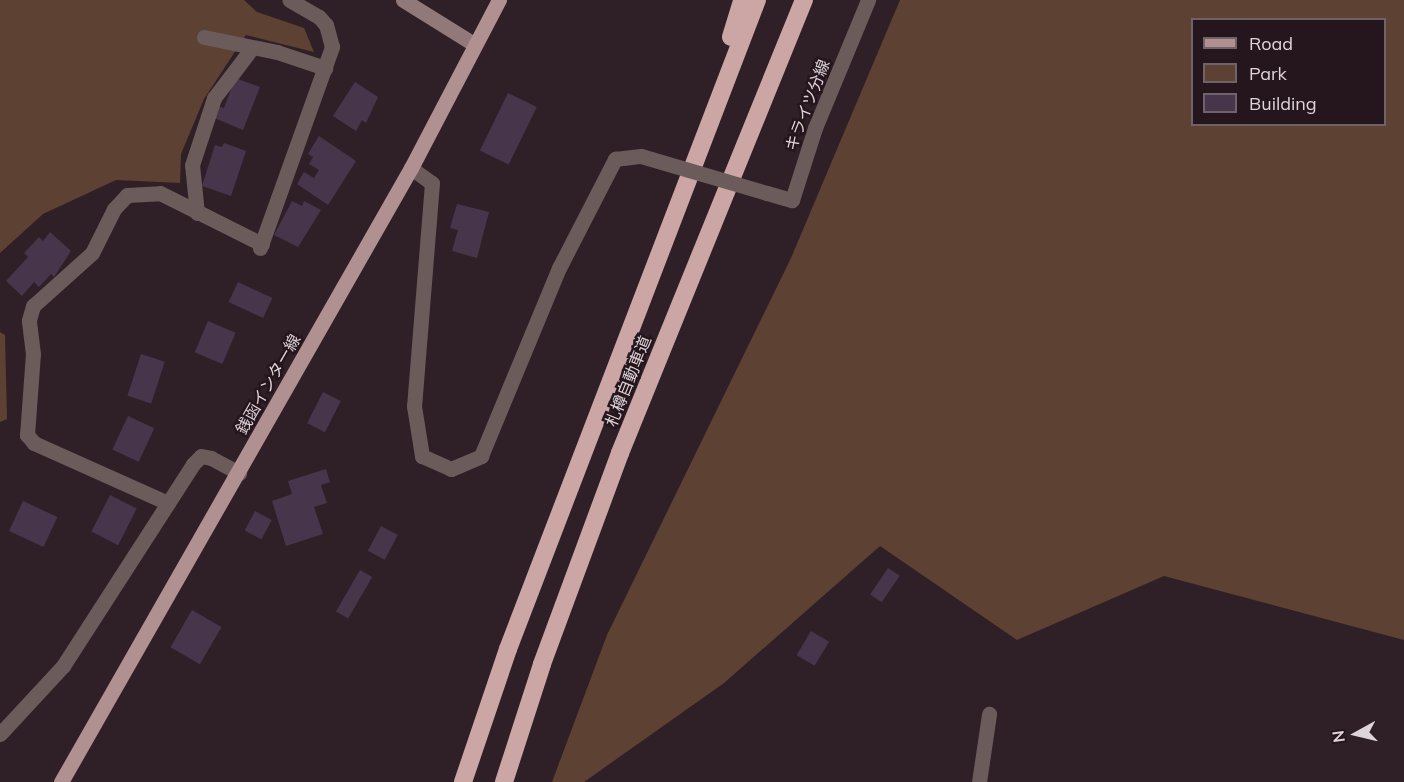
<!DOCTYPE html>
<html>
<head>
<meta charset="utf-8">
<style>
  body { margin:0 }
  #map { position:relative; width:1404px; height:782px; overflow:hidden; background:#2f2027; font-family:Mulish,"Noto Sans JP",sans-serif }
  div>[style] { position:absolute }
  [style*='--x'] { left:calc(var(--x)*1px); top:calc(var(--y)*1px); width:calc(var(--w)*1px); rotate:calc(var(--a)*1deg) }
  .green>* { inset:0; background:#5d4132 }
  .building>* { inset:0; background:#47354c; transform-origin:0 0 }
  .lane>* { height:15px; margin:-7.5px; padding:0 7.5px; transform-origin:7.5px; border-radius:7.5px; background:#6b5b5b }
  .street>* { height:15px; margin:-7.5px; padding:0 7.5px; transform-origin:7.5px; border-radius:7.5px; background:#6b5b5b }
  .secondary>* { height:15px; margin:-7.5px; padding:0 7.5px; transform-origin:7.5px; border-radius:7.5px; background:#927979 }
  .primary>* { height:15px; margin:-7.5px; padding:0 7.5px; transform-origin:7.5px; border-radius:7.5px; background:#b09090 }
  .highway>* { height:18px; margin:-9px; padding:0 9px; transform-origin:9px; border-radius:9px; background:#cca5a5 }
  .street-bridge>* { height:15px; margin:-7.5px; padding:0 7.5px; transform-origin:7.5px; border-radius:7.5px; background:#6b5b5b }
  span { translate:-50% -50%; white-space:nowrap; text-align:center; line-height:1.15; -webkit-text-stroke:5px #25161d; paint-order:stroke }
  .street-label { font-size:16px; color:#dfd5d9 }
  .legend { position:absolute; left:1191px; top:18px; width:195px; height:108px; box-sizing:border-box; background:#25161d; border:2px solid #6f6268; margin:0; padding:8px 10px; list-style:none; font-size:18px; color:#dfd5d9 }
  .legend li { display:flex; align-items:center; gap:12px; height:30px }
  .legend b { width:30px; border:2px solid #6f6268 }
  .north { position:absolute; left:1326px; top:704px; width:60px; height:60px; -webkit-text-stroke:4px #25161d; paint-order:stroke; rotate:262deg; font-size:16px; font-weight:700; line-height:24px; text-align:center; color:#dfd5d9 }
  .north::after { content:''; display:block; margin:auto; width:21px; height:27px; background:#dfd5d9; clip-path:polygon(50% 0,100% 100%,50% 72%,0 100%) }
</style>
</head>
<body>
<div id="map">
  <div class="green">
    <i style="clip-path:polygon(0 0,244px 0,257px 12px,304px 28px,314px 52px,246px 35px,204px 99px,181px 154px,180px 183px,116px 180px,43px 214px,0 253px)"></i>
    <i style="clip-path:polygon(evenodd,900px 0,1404px 0,1404px 640px,1164px 576px,1017px 640px,880px 546px,724px 683px,584px 782px,552px 782px,607px 635px,791px 258px,900px 0,1192px 20px,1384px 20px,1384px 124px,1192px 124px,1192px 20px)"></i>
    <i style="clip-path:polygon(0 332px,5px 335px,7px 419px,0 422px)"></i>
  </div>
  <div class="building">
    <i style="clip-path:polygon(235px 78px,260px 87px,243px 130px,212px 117px,217px 106px,224px 108px)"></i>
    <i style="clip-path:polygon(355px 82px,378px 97px,366px 123px,362px 120px,356px 131px,333px 116px)"></i>
    <i style="left:508px;top:93px;width:32px;height:64px;rotate:26deg"></i>
    <i style="clip-path:polygon(319px 136px,356px 161px,328px 205px,297px 184px,304px 172px,314px 178px,319px 170px,309px 164px,313px 157px,308px 154px)"></i>
    <i style="clip-path:polygon(224px 143px,246px 151px,231px 196px,202px 186px,215px 145px,222px 147px)"></i>
    <i style="clip-path:polygon(292px 201px,302px 206px,304px 201px,321px 210px,298px 247px,274px 235px)"></i>
    <i style="clip-path:polygon(457px 204px,489px 212px,477px 258px,452px 251px,458px 230px,450px 228px)"></i>
    <i style="clip-path:polygon(50px 232px,71px 251px,54px 277px,51px 274px,39px 287px,34px 282px,22px 296px,6px 281px,28px 257px,24px 253px,39px 237px,43px 241px)"></i>
    <i style="left:238px;top:282px;width:38px;height:22px;rotate:25deg"></i>
    <i style="left:208px;top:321px;width:30px;height:34px;rotate:23deg"></i>
    <i style="left:141px;top:354px;width:25px;height:44px;rotate:18deg"></i>
    <i style="left:323px;top:392px;width:20px;height:35px;rotate:27deg"></i>
    <i style="left:128px;top:416px;width:29px;height:37px;rotate:25deg"></i>
    <i style="clip-path:polygon(326px 469px,330px 482px,321px 485px,327px 503px,314px 507px,323px 534px,286px 546px,272px 501px,292px 494px,288px 481px)"></i>
    <i style="left:110px;top:495px;width:30px;height:41px;rotate:27deg"></i>
    <i style="left:23px;top:501px;width:38px;height:33px;rotate:25deg"></i>
    <i style="left:255px;top:511px;width:19px;height:22px;rotate:28deg"></i>
    <i style="left:381px;top:526px;width:19px;height:28px;rotate:28deg"></i>
    <i style="left:888px;top:568px;width:14px;height:32px;rotate:34deg"></i>
    <i style="left:360px;top:570px;width:14px;height:48px;rotate:30deg"></i>
    <i style="left:192px;top:610px;width:34px;height:43px;rotate:30deg"></i>
    <i style="left:811px;top:631px;width:21px;height:28px;rotate:31deg"></i>
  </div>
  <div class="lane">
    <i style="--x:979;--y:782;--w:69;--a:-81.6"></i>
  </div>
  <div class="street">
    <i style="--x:204;--y:37;--w:75;--a:11.6"></i>
    <i style="--x:277;--y:52;--w:51;--a:18.4"></i>
    <i style="--x:411;--y:168;--w:26;--a:36"></i>
    <i style="--x:432;--y:183;--w:224;--a:94.6"></i>
    <i style="--x:414;--y:406;--w:51;--a:80.9"></i>
    <i style="--x:422;--y:456;--w:32;--a:24"></i>
    <i style="--x:451;--y:469;--w:33;--a:-23"></i>
    <i style="--x:481;--y:456;--w:204;--a:-67.5"></i>
    <i style="--x:559;--y:268;--w:123;--a:-62.8"></i>
    <i style="--x:615;--y:159;--w:26;--a:-7"></i>
    <i style="--x:767;--y:193;--w:26;--a:16"></i>
    <i style="--x:792;--y:200;--w:76;--a:-72.3"></i>
    <i style="--x:815;--y:128;--w:139;--a:-67.5"></i>
    <i style="--x:197;--y:213;--w:48;--a:-95.9"></i>
    <i style="--x:192;--y:165;--w:71;--a:-71.8"></i>
    <i style="--x:214;--y:98;--w:63;--a:-52.8"></i>
    <i style="--x:260;--y:248;--w:214;--a:-70.3"></i>
    <i style="--x:332;--y:47;--w:23;--a:-105"></i>
    <i style="--x:326;--y:25;--w:11;--a:-131"></i>
    <i style="--x:319;--y:17;--w:34;--a:-150"></i>
    <i style="--x:168;--y:503;--w:147;--a:-155.9"></i>
    <i style="--x:34;--y:443;--w:11;--a:-131"></i>
    <i style="--x:27;--y:435;--w:81;--a:-85.8"></i>
    <i style="--x:33;--y:354;--w:34;--a:-97"></i>
    <i style="--x:29;--y:320;--w:15;--a:-74"></i>
    <i style="--x:33;--y:306;--w:79;--a:-41.9"></i>
    <i style="--x:92;--y:253;--w:49;--a:-63.4"></i>
    <i style="--x:114;--y:209;--w:19;--a:-47"></i>
    <i style="--x:127;--y:195;--w:33;--a:-3"></i>
    <i style="--x:160;--y:193;--w:114;--a:26.6"></i>
    <i style="--x:0;--y:734;--w:93;--a:-47.2"></i>
    <i style="--x:63;--y:666;--w:240;--a:-57.2"></i>
    <i style="--x:193;--y:464;--w:11;--a:-45"></i>
    <i style="--x:201;--y:456;--w:10;--a:11"></i>
    <i style="--x:211;--y:458;--w:32;--a:28"></i>
  </div>
  <div class="secondary">
    <i style="--x:403;--y:0;--w:84;--a:31.8"></i>
  </div>
  <div class="primary">
    <i style="--x:61;--y:782;--w:707;--a:-60.32"></i>
    <i style="--x:411;--y:168;--w:190;--a:-62.4"></i>
  </div>
  <div class="highway">
    <i style="--x:731;--y:37;--w:39;--a:-73"></i>
    <i style="--x:463;--y:782;--w:140;--a:-71.3"></i>
    <i style="--x:508;--y:649;--w:695;--a:-69.01"></i>
    <i style="--x:504;--y:782;--w:124;--a:-72.1"></i>
    <i style="--x:542;--y:664;--w:225;--a:-69.7"></i>
    <i style="--x:620;--y:453;--w:489;--a:-67.9"></i>
  </div>
  <div class="street-bridge">
    <i style="--x:641;--y:156;--w:131;--a:16.4"></i>
  </div>
  <div class="street-label">
    <span style="left:807px;top:105px;rotate:-69deg">キライツ分線</span>
    <span style="left:628px;top:381px;rotate:-68deg">札樽自動車道</span>
    <span style="left:268px;top:384px;rotate:-60deg">銭函インター線</span>
  </div>
  <ul class="legend">
  <li><b style="height:8px;background:#b09090"></b>Road</li>
  <li><b style="height:16px;background:#5d4132"></b>Park</li>
  <li><b style="height:16px;background:#47354c"></b>Building</li>
  </ul>
  <div class="north">N</div>
</div>
</body>
</html>
